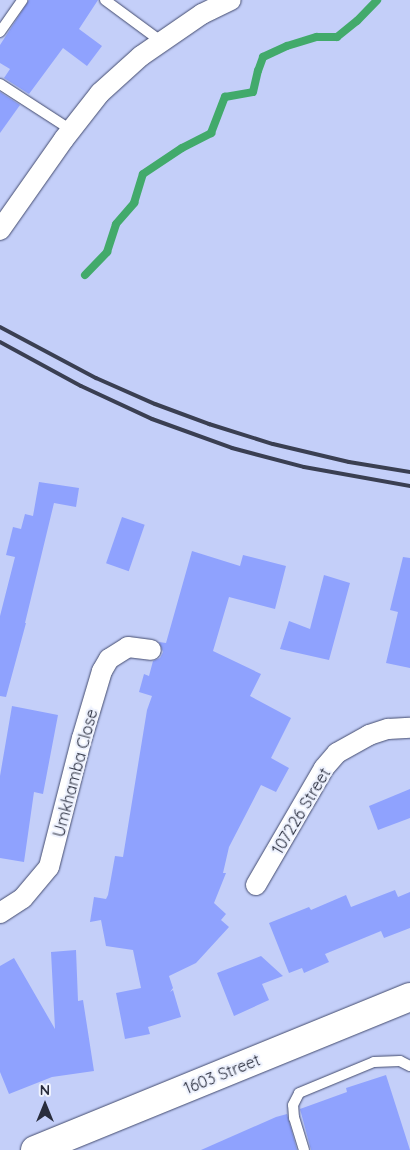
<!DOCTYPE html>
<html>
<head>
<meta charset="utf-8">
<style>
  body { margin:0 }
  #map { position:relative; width:410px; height:1150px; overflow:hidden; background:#c4cff9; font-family:Quicksand,sans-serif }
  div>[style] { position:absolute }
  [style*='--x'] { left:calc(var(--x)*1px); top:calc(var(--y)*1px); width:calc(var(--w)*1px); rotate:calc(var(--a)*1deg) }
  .stream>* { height:8px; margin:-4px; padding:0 4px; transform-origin:4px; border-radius:4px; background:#42aa6b }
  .building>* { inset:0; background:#8fa2fe; transform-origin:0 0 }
  .roads { filter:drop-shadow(0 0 1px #434b6e) drop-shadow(0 0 1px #434b6e) }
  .lane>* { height:10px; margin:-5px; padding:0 5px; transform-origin:5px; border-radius:5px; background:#fff }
  .street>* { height:20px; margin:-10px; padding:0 10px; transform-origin:10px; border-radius:10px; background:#fff }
  .secondary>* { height:28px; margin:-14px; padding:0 14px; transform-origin:14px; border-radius:14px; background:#fff }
  .rail>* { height:4px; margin:-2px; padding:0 2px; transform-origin:2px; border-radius:2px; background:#3a3f52 }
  span { translate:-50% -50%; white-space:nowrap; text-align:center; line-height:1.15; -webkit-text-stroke:4.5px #eef2fe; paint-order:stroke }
  .street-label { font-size:16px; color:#292d3d }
  .north { position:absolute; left:20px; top:1080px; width:50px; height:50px; -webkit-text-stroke:4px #eef2fe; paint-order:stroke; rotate:0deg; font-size:14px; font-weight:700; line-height:20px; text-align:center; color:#292d3d }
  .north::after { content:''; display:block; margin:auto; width:18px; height:22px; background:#292d3d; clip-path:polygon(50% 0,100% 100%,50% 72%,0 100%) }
</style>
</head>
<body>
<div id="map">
  <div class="stream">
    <i style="--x:85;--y:275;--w:32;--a:-46"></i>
    <i style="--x:107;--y:252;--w:29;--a:-72"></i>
    <i style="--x:116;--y:224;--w:28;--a:-49"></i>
    <i style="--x:134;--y:203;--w:30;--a:-73"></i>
    <i style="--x:143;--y:174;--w:47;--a:-33.7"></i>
    <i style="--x:182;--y:148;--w:33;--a:-27"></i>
    <i style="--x:211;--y:133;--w:39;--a:-69"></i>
    <i style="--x:225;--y:97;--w:28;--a:-10"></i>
    <i style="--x:253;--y:92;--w:22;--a:-77"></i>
    <i style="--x:258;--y:71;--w:15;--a:-70"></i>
    <i style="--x:263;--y:57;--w:26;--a:-25"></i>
    <i style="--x:287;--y:46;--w:31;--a:-17"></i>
    <i style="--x:317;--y:37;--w:20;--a:0"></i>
    <i style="--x:337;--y:37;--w:26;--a:-39"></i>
    <i style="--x:357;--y:21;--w:29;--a:-46"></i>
  </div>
  <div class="building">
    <i style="clip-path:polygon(29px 0,98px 0,79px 29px,102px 46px,87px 66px,63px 48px,29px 94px,4px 78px,10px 69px,0 63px,0 45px)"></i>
    <i style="clip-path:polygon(0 92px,20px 105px,0 133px)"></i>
    <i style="clip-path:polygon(39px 482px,79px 488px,76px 507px,54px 503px,25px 623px,26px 623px,6px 697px,0 696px,0 616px,15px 557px,6px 555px,13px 527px,21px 529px,25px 514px,33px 516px)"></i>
    <i style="left:122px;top:517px;width:24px;height:49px;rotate:19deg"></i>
    <i style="clip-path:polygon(192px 551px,240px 566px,243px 555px,286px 566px,275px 609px,229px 597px,213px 651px,261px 674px,250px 696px,291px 718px,271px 758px,289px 768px,276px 792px,261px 785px,229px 847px,223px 873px,226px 873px,214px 903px,226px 914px,221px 920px,229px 927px,196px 963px,169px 976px,173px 988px,170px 992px,173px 990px,181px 1017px,148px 1027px,150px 1034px,125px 1039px,116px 993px,141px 988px,133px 950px,106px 946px,101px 920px,90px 922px,94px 897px,106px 899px,108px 895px,115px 856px,123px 857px,147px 710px,152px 696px,139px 692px,144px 674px,149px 676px,153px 661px,160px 658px,163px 652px,159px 642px,166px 643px)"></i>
    <i style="clip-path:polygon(403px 557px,410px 558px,410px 668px,386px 663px,398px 612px,390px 610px)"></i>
    <i style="clip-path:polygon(324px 575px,350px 583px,329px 660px,280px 649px,289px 621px,310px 629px)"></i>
    <i style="clip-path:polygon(12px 706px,58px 715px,43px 794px,34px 792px,24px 862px,0 858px,0 776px)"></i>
    <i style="clip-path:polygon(410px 789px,410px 818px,378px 830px,369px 806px)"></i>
    <i style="clip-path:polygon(395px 890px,398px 897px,410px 892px,410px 928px,384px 938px,381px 931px,325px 954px,329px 962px,304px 973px,302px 968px,289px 973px,269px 923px,309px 907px,311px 910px,346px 895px,351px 907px)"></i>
    <i style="clip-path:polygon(76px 950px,78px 1001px,83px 1000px,94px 1071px,52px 1077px,9px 1094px,0 1072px,0 966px,14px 958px,55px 1029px,51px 952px)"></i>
    <i style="clip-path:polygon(261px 956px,283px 976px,262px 984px,269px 1000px,234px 1016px,217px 973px)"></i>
    <i style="clip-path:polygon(386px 1075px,410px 1150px,311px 1150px,300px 1109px,347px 1092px,346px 1088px)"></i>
    <i style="clip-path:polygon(287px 1114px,297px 1150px,201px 1150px,276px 1117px)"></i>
  </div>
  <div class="roads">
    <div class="lane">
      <i style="--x:105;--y:0;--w:71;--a:36.4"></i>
      <i style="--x:0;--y:32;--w:39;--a:-55"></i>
      <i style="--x:0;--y:84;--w:85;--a:32.9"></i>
      <i style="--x:304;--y:1150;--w:34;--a:-107"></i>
      <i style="--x:294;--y:1118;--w:13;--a:-94"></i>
      <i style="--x:293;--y:1105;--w:13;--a:-63"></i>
      <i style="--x:299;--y:1093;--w:81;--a:-22.5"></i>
      <i style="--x:374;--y:1062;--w:26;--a:-2"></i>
      <i style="--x:400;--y:1061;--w:11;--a:27"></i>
    </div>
    <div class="street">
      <i style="--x:0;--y:230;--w:111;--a:-54.9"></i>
      <i style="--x:64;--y:139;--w:58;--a:-52"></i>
      <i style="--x:100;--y:93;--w:55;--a:-42.1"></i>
      <i style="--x:141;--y:56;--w:74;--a:-34.5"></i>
      <i style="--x:202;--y:14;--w:32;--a:-26"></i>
      <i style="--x:256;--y:885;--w:135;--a:-59.8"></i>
      <i style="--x:324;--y:768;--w:20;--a:-49"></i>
      <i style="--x:337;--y:753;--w:37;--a:-29"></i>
      <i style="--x:369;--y:735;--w:20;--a:-18"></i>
      <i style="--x:388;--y:729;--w:22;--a:-3"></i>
      <i style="--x:0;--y:913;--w:27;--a:-33"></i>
      <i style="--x:23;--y:898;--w:40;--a:-50"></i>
      <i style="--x:49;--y:867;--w:133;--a:-75.7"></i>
      <i style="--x:82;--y:738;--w:70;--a:-73.4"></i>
      <i style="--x:102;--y:671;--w:14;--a:-60"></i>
      <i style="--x:109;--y:659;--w:22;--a:-32"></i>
      <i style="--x:128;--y:647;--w:23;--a:7"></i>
    </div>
    <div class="secondary">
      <i style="--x:35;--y:1150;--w:405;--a:-22.2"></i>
    </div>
  </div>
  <div class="rail">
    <i style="--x:0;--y:327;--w:109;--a:28"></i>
    <i style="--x:96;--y:378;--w:64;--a:23.8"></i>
    <i style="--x:155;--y:404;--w:58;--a:20.3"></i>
    <i style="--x:209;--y:424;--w:67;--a:17.4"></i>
    <i style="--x:273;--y:444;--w:78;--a:13.3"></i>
    <i style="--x:349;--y:462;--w:62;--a:9.3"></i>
    <i style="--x:0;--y:342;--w:92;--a:28.5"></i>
    <i style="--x:81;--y:386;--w:78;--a:24.9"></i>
    <i style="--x:152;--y:419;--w:85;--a:19.9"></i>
    <i style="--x:232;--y:448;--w:74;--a:14.8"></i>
    <i style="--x:304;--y:467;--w:108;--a:10.2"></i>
  </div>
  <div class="street-label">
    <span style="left:75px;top:773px;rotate:-75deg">Umkhamba Close</span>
    <span style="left:301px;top:811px;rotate:-59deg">107226 Street</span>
    <span style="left:222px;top:1074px;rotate:-22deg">1603 Street</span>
  </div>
  <div class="north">N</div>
</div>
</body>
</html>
